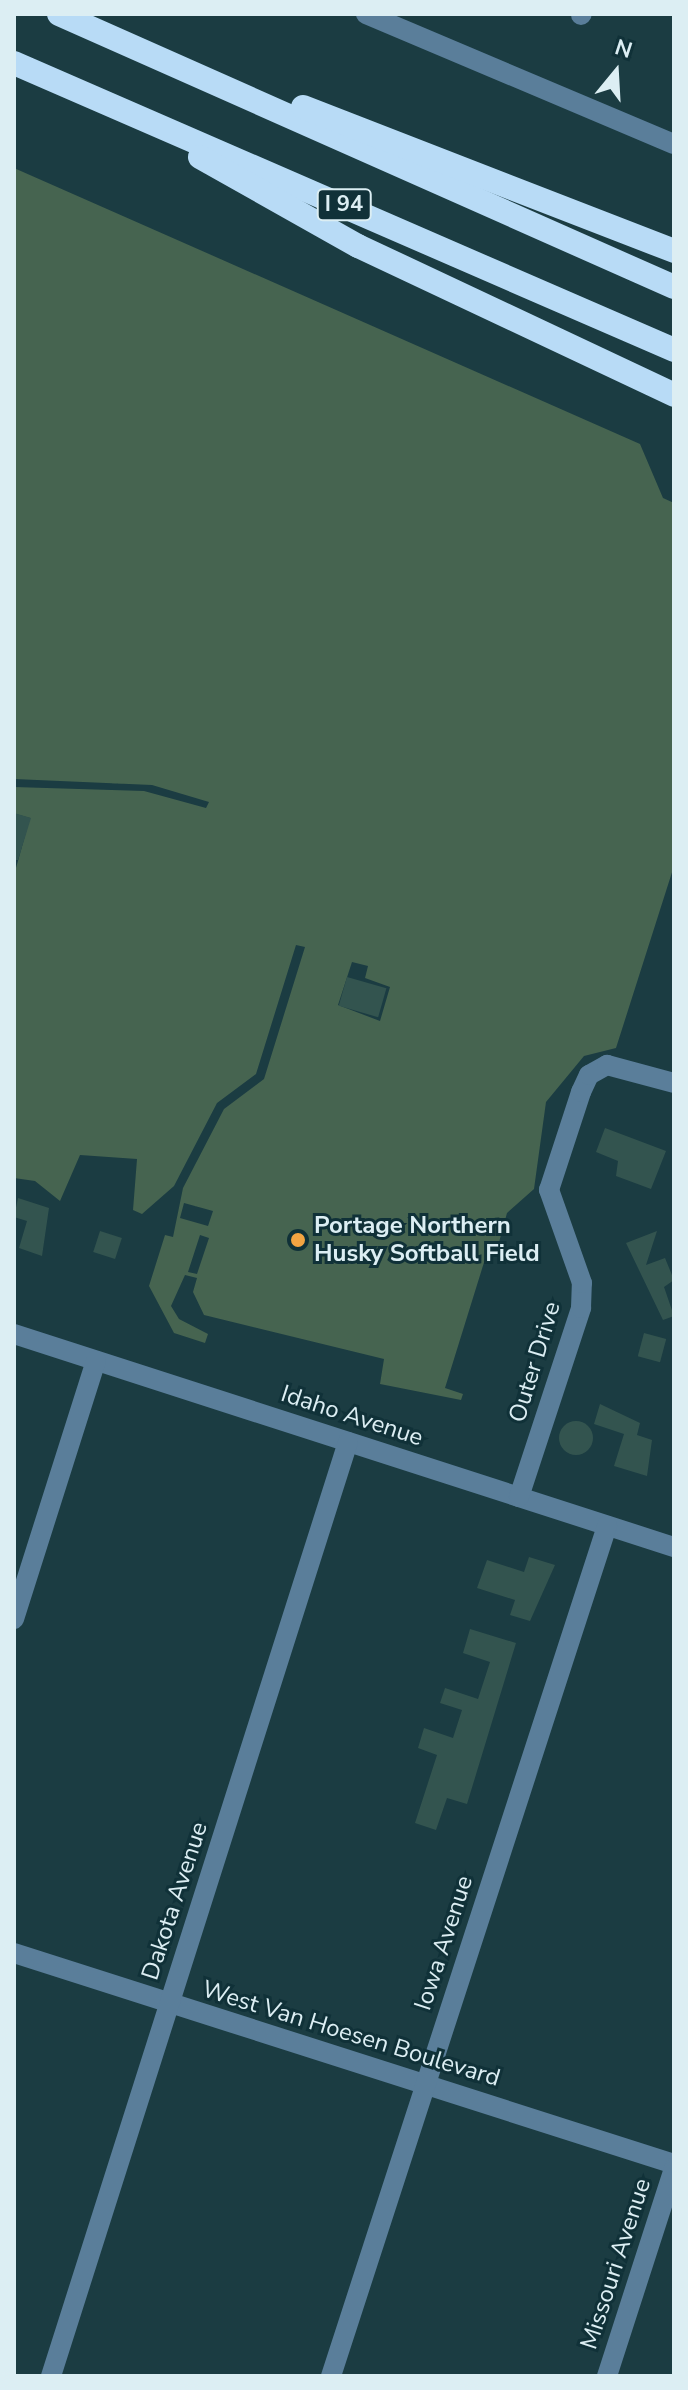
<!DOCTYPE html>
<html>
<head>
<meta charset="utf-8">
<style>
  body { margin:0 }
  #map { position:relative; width:688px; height:2390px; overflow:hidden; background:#1b3c42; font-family:"Nunito Sans",sans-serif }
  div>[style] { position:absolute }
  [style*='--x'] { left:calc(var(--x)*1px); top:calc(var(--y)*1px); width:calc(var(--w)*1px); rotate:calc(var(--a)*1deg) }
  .green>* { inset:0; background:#466450 }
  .building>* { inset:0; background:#33544f; transform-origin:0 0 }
  .round { border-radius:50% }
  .minor>* { height:20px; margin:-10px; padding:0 10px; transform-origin:10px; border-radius:10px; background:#5a7e9a }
  .highway>* { height:24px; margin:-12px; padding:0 12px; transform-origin:12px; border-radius:12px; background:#b8dbf6 }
  .dots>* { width:22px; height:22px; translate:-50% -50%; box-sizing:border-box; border:4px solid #103138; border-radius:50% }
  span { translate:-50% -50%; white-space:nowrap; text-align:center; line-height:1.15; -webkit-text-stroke:6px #103138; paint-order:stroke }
  .shield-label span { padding:2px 6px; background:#103138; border:2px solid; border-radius:6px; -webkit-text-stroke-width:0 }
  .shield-label { font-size:22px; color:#dceef3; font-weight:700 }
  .poi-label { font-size:24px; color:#dceef3; font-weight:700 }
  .left { translate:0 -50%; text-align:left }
  .street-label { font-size:24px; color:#dceef3 }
  .frame { position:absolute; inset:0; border:16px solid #dceef3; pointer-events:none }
  .north { position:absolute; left:576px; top:32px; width:80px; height:80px; -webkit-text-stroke:6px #103138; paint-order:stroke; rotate:18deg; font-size:22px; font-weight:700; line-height:32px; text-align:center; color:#dceef3 }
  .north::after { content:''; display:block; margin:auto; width:28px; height:36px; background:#dceef3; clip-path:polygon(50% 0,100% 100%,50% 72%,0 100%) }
</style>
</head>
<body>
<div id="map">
  <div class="green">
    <i style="clip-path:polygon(evenodd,14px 168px,640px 444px,663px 498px,674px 503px,674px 866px,616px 1048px,584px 1056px,546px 1102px,534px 1189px,507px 1213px,495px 1257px,486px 1256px,445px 1388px,463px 1394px,461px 1400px,380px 1384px,384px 1359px,204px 1315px,193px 1292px,197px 1278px,185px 1275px,171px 1306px,179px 1319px,208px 1334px,205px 1343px,174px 1333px,149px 1286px,165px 1235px,173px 1237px,183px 1188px,224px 1109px,264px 1079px,305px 947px,296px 945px,256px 1074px,217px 1103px,174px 1186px,142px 1214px,133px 1210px,137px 1159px,80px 1155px,60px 1201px,35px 1181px,14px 1178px,14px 875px,30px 818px,16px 814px,14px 787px,144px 791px,206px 808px,209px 802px,152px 785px,14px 779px,14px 168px,352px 962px,368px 966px,365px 978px,390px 987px,380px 1021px,338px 1005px,352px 962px,14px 168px,184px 1203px,213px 1211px,208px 1226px,180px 1218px,184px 1203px,14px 168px,200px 1235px,209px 1238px,197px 1274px,188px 1272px,200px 1235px)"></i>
  </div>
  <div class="building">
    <i style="clip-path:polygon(14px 813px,31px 818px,18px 860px,14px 860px)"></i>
    <i style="left:347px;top:977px;width:41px;height:30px;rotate:16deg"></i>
    <i style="clip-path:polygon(605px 1128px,666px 1151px,651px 1189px,616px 1176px,618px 1161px,596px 1152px)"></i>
    <i style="clip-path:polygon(18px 1198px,49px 1208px,42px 1256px,19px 1248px,27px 1221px,14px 1217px)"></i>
    <i style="left:100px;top:1231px;width:23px;height:22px;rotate:18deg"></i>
    <i style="clip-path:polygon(657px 1231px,646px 1265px,665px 1258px,674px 1280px,664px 1287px,674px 1316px,663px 1320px,626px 1243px)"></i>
    <i style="left:644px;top:1333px;width:23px;height:24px;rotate:15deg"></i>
    <i style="clip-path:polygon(600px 1404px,640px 1423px,637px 1435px,652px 1440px,647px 1476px,614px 1466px,624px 1434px,594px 1424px)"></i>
    <i class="round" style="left:559px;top:1421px;width:34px;height:34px"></i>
    <i style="clip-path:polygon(529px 1557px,555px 1565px,530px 1621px,510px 1615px,515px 1600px,477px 1588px,487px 1560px,524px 1572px)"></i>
    <i style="clip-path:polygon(470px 1629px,516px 1643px,467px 1804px,447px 1798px,436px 1830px,415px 1823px,437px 1755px,418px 1748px,424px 1728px,453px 1738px,462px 1710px,440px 1703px,445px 1688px,478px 1699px,490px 1662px,463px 1653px)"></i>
  </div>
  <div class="minor">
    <i style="--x:366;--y:14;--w:334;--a:22.9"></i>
    <i style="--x:581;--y:15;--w:1;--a:-45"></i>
    <i style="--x:14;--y:1334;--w:694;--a:17.89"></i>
    <i style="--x:519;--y:1497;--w:199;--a:-71.8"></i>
    <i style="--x:581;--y:1308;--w:25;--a:-88"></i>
    <i style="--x:582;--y:1283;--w:99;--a:-109.5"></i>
    <i style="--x:549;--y:1190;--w:103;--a:-71.9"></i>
    <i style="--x:581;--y:1092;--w:19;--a:-65"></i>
    <i style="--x:589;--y:1075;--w:21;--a:-29"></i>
    <i style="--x:607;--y:1065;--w:69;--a:15"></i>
    <i style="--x:14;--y:1619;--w:271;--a:-72.4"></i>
    <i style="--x:14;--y:1953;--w:693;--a:17.73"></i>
    <i style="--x:51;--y:2376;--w:980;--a:-72.36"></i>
    <i style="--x:331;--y:2376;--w:894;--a:-72.01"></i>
    <i style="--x:607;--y:2376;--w:219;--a:-72.1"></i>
  </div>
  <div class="highway">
    <i style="--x:59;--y:14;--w:673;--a:23.94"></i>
    <i style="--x:14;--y:63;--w:720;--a:23.5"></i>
    <i style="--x:303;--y:107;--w:398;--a:21.2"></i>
    <i style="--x:200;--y:157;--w:181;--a:29.4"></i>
    <i style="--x:358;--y:246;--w:349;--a:25.2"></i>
  </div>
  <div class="dots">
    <i style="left:298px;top:1240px;background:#f3a442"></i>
  </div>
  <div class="shield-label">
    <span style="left:344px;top:205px">I 94</span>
  </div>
  <div class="poi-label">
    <span class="left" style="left:314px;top:1240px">Portage Northern<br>Husky Softball Field</span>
  </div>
  <div class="street-label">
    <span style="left:535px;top:1362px;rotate:-73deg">Outer Drive</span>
    <span style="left:352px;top:1416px;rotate:18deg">Idaho Avenue</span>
    <span style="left:175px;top:1901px;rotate:-72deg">Dakota Avenue</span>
    <span style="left:444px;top:1943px;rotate:-72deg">Iowa Avenue</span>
    <span style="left:351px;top:2034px;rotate:17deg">West Van Hoesen Boulevard</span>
    <span style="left:616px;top:2264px;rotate:-72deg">Missouri Avenue</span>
  </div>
  <div class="frame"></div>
  <div class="north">N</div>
</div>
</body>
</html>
